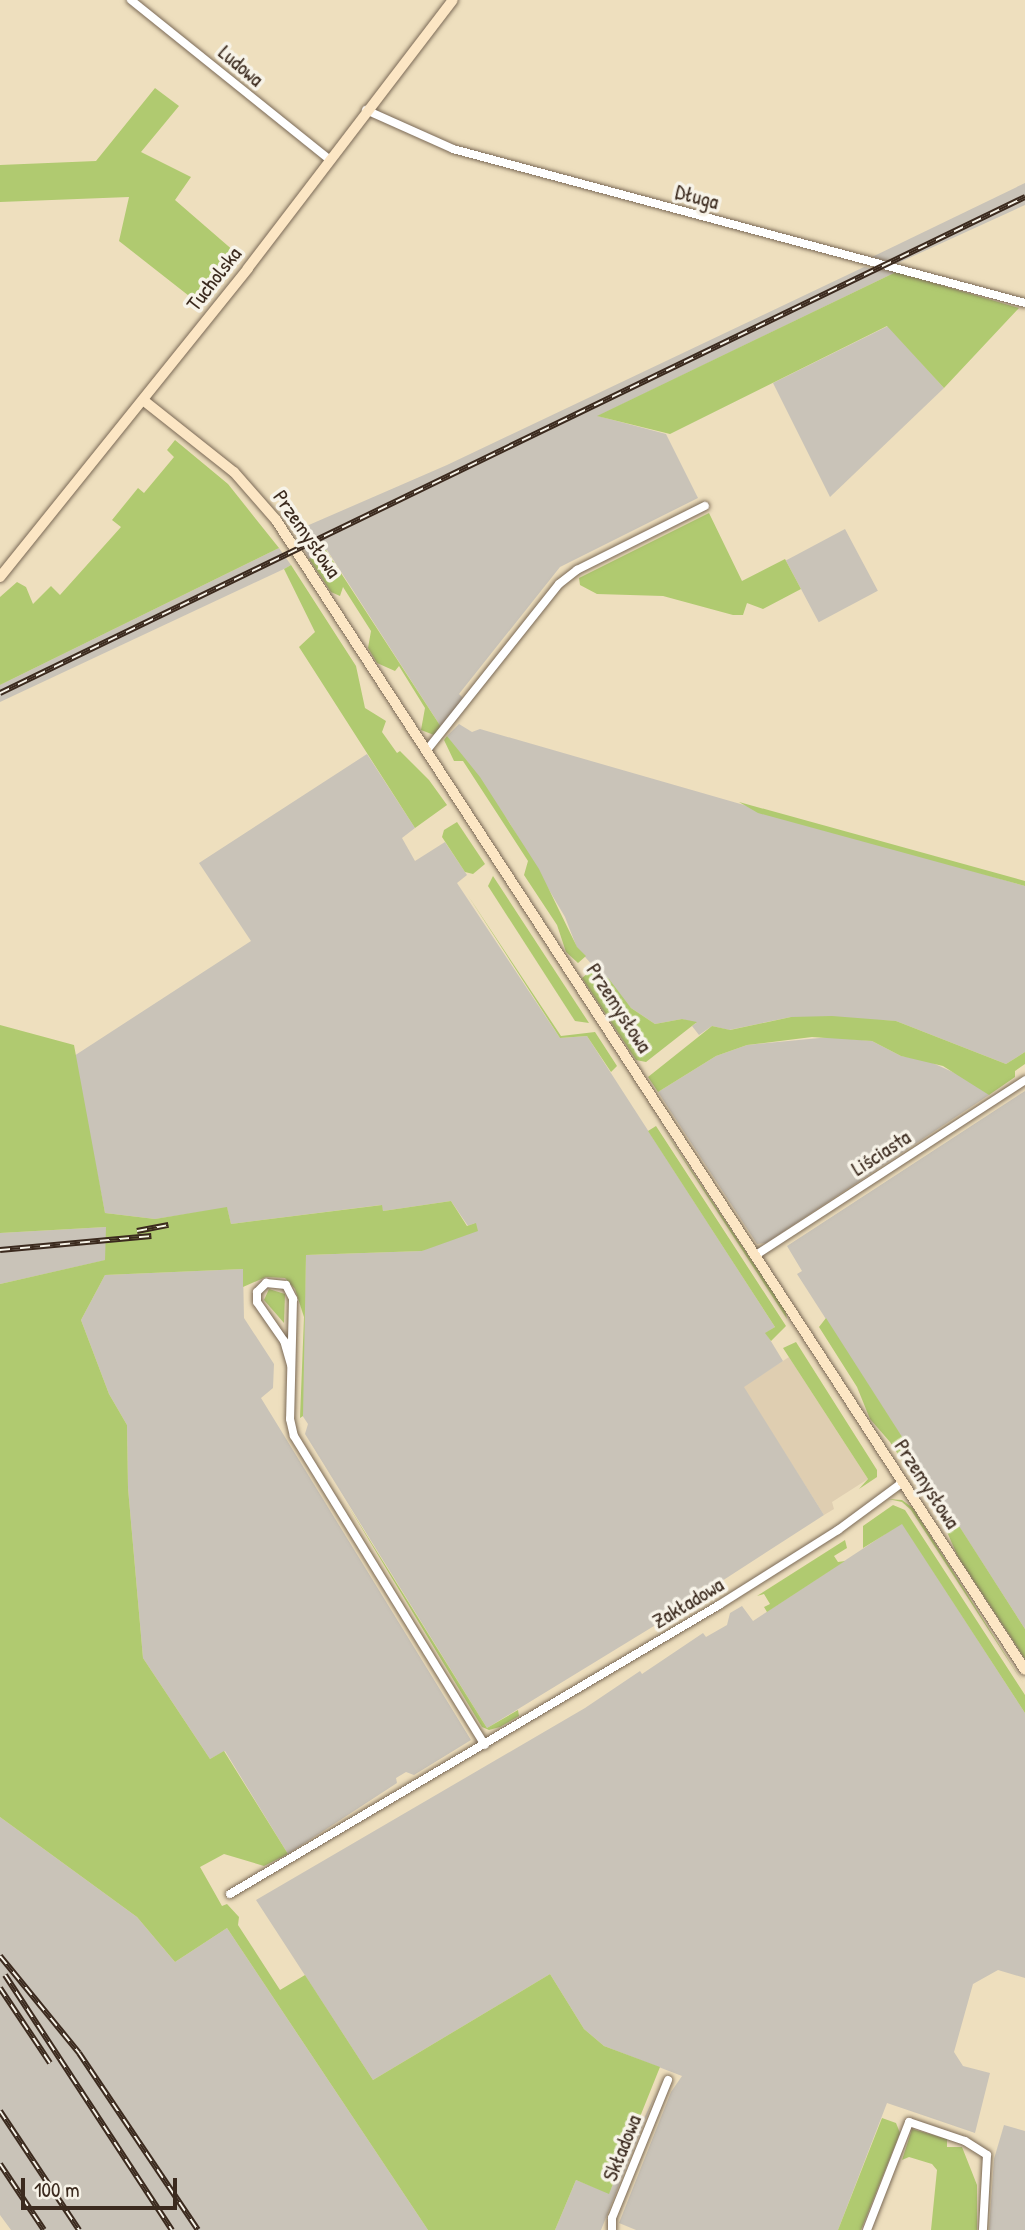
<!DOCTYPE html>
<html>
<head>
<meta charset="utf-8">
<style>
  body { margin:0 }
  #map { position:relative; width:1025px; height:2230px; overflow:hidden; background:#eedfbe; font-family:"Patrick Hand",sans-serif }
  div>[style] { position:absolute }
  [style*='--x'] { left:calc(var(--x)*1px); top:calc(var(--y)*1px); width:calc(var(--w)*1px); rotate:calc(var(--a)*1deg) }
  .built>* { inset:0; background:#dfceb1 }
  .industrial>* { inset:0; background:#c9c3b8; transform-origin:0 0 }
  .green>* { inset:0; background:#b0ca70 }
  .roads { filter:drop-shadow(0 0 2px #7a6956) drop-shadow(0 0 2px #7a6956) }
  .street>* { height:8px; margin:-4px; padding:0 4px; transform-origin:4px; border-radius:4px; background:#fff }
  .secondary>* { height:10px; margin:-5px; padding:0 5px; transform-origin:5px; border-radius:5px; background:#fce6c4 }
  .rail>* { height:6px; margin-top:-3px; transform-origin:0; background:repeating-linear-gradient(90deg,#f7f3e8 0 10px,#3b2a1e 0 20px); box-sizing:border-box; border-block:2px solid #3b2a1e }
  span { translate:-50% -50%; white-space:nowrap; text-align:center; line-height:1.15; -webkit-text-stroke:7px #f7f3e8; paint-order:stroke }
  .street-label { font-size:21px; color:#3b2a1e }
  .scale { position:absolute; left:21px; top:2178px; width:156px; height:32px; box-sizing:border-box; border:4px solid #3b2a1e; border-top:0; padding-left:9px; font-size:21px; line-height:24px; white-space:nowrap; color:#3b2a1e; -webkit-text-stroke:5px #f7f3e8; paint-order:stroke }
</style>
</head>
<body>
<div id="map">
  <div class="built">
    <i style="clip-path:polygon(789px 1357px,868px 1479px,832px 1502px,834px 1509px,824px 1515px,743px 1387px)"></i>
  </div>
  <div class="industrial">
    <i style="clip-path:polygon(1025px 183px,1025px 205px,896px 264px,872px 257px)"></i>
    <i style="clip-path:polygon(864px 267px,896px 272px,598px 416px,666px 434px,698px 498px,560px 567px,459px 694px,463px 698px,441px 727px,327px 550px,309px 559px,295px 531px,447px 465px)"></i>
    <i style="clip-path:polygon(888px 326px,944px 388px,830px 497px,773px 383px)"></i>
    <i style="left:845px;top:529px;width:70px;height:67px;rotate:62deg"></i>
    <i style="clip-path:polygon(279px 548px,291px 565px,284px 569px,0 702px,0 685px)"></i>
    <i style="clip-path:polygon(459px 724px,472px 732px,480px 729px,1025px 886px,1025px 1052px,1006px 1064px,896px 1021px,791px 1017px,729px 1030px,712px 1026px,699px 1035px,692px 1026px,696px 1023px,682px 1019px,655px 1024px,631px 1008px,577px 948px,565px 917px,509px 822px,447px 736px)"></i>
    <i style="clip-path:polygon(367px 754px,415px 828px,402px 838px,415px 861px,445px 842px,467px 875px,457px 883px,560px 1038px,587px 1036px,775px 1327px,766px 1333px,783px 1361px,744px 1387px,824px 1515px,708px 1590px,703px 1586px,685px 1607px,487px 1728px,305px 1434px,308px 1424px,302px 1415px,306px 1255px,422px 1251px,475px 1223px,468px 1226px,451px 1201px,383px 1211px,381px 1205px,231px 1224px,227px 1208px,155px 1219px,105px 1213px,74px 1056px,251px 941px,199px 863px)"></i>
    <i style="clip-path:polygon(830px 1037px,872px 1041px,901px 1056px,926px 1060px,975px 1082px,989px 1095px,766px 1243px,757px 1244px,658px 1092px,716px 1056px,747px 1045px)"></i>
    <i style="clip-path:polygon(1025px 1091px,1025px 1629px,797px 1274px,802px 1271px,787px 1246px)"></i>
    <i style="clip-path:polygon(106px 1227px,106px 1260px,0 1284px,0 1233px)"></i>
    <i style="clip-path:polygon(243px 1269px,244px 1318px,274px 1364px,273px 1388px,261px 1398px,471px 1740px,414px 1775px,406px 1772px,396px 1778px,397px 1783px,288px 1854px,225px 1751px,210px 1759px,143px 1658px,128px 1488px,127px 1425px,109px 1394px,81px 1320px,105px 1275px)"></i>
    <i style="clip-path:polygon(902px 1523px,1025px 1713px,1025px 1978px,998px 1970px,973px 1984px,954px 2052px,963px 2066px,990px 2073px,975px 2133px,887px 2103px,838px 2230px,636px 2230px,619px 2223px,671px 2092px,682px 2076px,604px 2046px,584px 2029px,550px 1974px,373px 2080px,256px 1900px,585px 1708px,640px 1671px,642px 1674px,703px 1633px,706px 1637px,727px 1625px,730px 1613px,742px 1606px,753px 1621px)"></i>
    <i style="clip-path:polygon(0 1817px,137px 1917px,175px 1962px,227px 1928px,428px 2230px,11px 2230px,0 2215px)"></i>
    <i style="clip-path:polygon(656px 2093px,601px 2230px,555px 2230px,576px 2180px,609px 2193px)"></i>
    <i style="clip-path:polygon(1004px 2125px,1025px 2131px,1025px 2230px,989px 2230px,994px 2159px)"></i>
  </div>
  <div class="green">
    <i style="clip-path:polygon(155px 88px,179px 106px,141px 152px,191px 177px,175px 200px,235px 252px,198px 303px,119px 241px,129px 197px,0 202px,0 165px,96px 161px)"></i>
    <i style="clip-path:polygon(896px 272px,1019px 308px,944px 388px,887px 326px,670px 434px,597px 416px)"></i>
    <i style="clip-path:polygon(175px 440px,228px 484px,279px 548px,0 685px,0 597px,17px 582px,26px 587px,33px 604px,51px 586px,60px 595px,121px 527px,112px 520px,138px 488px,144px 493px,174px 457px,167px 450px)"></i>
    <i style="clip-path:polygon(709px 513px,742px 581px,785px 559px,801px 589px,763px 609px,747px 603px,743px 615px,733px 615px,663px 596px,597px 594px,580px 585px,579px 578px)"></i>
    <i style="clip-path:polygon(326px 550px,441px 727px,434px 735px,421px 730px,425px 708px,399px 666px,395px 671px,377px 663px,368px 648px,371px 631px,343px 587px,340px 596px,331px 592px,309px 559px)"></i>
    <i style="clip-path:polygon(291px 565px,356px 666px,365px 708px,386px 721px,382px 732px,397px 753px,400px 751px,429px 780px,447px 805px,415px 828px,299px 647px,315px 632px,284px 569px)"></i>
    <i style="clip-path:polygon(447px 736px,480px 777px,539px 869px,577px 947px,586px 956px,578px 963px,566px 952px,557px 925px,524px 875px,528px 861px,463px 761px,454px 761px,444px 740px)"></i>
    <i style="clip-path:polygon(739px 802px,1025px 881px,1025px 886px,758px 813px)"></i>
    <i style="clip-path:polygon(457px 822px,485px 864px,473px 874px,465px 872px,442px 837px,444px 830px)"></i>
    <i style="clip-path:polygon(493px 876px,589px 1023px,575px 1021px,488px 886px)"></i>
    <i style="clip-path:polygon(467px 894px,561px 1036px,595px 1032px,617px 1066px,611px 1072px,587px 1036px,560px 1038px)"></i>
    <i style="clip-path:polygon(594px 968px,609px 979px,631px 1008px,655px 1024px,682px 1019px,697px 1022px,646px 1062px,636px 1060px,582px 978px)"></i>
    <i style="clip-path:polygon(832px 1016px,896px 1021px,1006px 1064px,1025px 1052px,1025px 1064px,1015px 1071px,1015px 1077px,989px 1095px,943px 1066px,901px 1056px,872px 1041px,812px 1037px,747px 1045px,716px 1056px,658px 1092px,648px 1077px,712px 1026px,730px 1030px,791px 1017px)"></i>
    <i style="clip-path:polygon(0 1025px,74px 1045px,105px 1213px,155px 1219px,227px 1207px,231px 1224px,382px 1205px,383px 1211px,451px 1201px,467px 1226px,476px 1223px,478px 1231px,422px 1251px,306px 1255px,303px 1416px,300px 1418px,304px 1317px,295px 1289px,285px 1278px,266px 1277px,243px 1287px,243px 1269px,105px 1275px,81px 1320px,109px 1394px,127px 1425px,128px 1488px,143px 1658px,210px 1759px,224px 1751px,288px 1854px,264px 1866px,224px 1854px,200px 1867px,222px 1906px,227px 1904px,239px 1917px,238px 1925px,280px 1990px,305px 1975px,373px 2080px,550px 1974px,584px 2029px,604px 2046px,660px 2067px,609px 2194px,576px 2180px,555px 2230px,428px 2230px,227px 1928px,175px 1962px,137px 1917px,0 1817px,0 1284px,105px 1260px,106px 1227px,0 1233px)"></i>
    <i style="clip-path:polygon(661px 1125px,785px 1310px,787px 1319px)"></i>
    <i style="clip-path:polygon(656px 1126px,786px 1326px,771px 1341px,765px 1333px,775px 1327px,648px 1131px)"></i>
    <i style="clip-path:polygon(269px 1289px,285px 1294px,284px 1323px,264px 1300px)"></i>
    <i style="clip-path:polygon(826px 1318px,1025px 1629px,1025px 1659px,958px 1557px,944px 1525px,890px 1442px,870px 1419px,857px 1387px,819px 1327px)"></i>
    <i style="clip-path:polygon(796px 1342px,877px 1470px,877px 1477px,859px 1489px,868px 1479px,783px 1348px)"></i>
    <i style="clip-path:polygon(888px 1499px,902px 1500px,913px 1508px,1025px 1686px,911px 1510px,902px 1502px)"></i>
    <i style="clip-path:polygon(346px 1502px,487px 1728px,518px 1710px,519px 1716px,500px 1727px,489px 1730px,482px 1727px)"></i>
    <i style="clip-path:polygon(893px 1505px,905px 1510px,1025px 1695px,1025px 1713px,902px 1524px,863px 1548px,863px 1526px)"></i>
    <i style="clip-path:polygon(845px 1540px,847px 1548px,834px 1556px,838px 1562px,845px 1561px,767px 1612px,764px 1607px,770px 1604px,764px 1594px,757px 1596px)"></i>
    <i style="clip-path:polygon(882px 2118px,896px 2123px,900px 2133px,861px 2230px,838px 2230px)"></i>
    <i style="clip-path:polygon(912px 2129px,947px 2139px,947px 2147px,962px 2147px,977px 2185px,977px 2230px,931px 2230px,937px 2170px,932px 2164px,909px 2157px,902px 2160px)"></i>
  </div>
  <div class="roads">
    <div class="street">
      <i style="--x:131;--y:0;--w:254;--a:38.8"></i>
      <i style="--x:366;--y:110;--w:95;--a:24.1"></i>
      <i style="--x:453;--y:149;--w:592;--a:15.07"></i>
      <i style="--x:427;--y:750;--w:212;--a:-51.5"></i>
      <i style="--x:559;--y:584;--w:23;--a:-38"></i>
      <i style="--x:577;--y:570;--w:143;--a:-26.6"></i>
      <i style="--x:756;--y:1255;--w:321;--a:-33"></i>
      <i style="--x:291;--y:1365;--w:25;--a:-106"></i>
      <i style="--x:284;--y:1341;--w:47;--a:-124.7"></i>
      <i style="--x:257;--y:1302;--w:10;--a:-90"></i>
      <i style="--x:257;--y:1292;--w:13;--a:-45"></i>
      <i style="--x:266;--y:1283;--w:20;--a:6"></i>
      <i style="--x:286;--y:1285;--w:16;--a:63"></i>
      <i style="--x:293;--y:1299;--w:120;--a:91.4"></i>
      <i style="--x:290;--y:1419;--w:17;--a:77"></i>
      <i style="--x:294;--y:1436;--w:363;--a:58.3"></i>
      <i style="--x:230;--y:1894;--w:568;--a:-30.58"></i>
      <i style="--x:719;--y:1605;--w:141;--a:-32.2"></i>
      <i style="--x:838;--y:1530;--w:81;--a:-36.4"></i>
      <i style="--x:612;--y:2230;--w:12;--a:-90"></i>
      <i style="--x:612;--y:2218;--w:149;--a:-67.9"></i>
      <i style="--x:867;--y:2230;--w:116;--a:-68.7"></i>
      <i style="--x:909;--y:2122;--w:59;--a:18.7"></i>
      <i style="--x:965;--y:2141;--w:26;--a:32"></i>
      <i style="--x:987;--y:2155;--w:75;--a:93.1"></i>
    </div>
    <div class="secondary">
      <i style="--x:143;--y:400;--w:116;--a:38.4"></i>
      <i style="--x:234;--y:472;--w:64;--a:48.8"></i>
      <i style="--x:276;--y:520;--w:1372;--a:56.92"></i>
      <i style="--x:0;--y:577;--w:396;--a:-51.2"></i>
      <i style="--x:248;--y:268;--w:337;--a:-52.6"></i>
    </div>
  </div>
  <div class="rail">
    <i style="--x:0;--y:693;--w:1139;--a:-25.82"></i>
    <i style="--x:137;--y:1231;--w:32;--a:-11"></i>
    <i style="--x:0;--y:1250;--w:152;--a:-5.3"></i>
    <i style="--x:0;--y:1956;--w:125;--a:50.8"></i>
    <i style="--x:79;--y:2053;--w:213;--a:56.1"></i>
    <i style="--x:5;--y:1975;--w:305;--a:56.8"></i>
    <i style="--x:0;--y:1988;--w:90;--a:56.3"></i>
    <i style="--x:0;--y:2111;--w:143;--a:56.4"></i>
    <i style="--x:0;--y:2164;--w:79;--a:56.3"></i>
  </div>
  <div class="street-label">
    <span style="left:241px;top:66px;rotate:40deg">Ludowa</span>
    <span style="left:697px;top:197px;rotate:15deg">Długa</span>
    <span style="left:214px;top:279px;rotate:-52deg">Tucholska</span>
    <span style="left:307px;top:534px;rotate:55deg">Przemysłowa</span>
    <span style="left:619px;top:1008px;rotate:57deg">Przemysłowa</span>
    <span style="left:881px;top:1153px;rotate:-33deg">Liściasta</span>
    <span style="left:927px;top:1484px;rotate:57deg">Przemysłowa</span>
    <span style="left:688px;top:1603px;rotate:-31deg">Zakładowa</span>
    <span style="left:622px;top:2148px;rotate:-68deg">Składowa</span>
  </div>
  <div class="scale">100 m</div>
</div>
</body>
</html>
